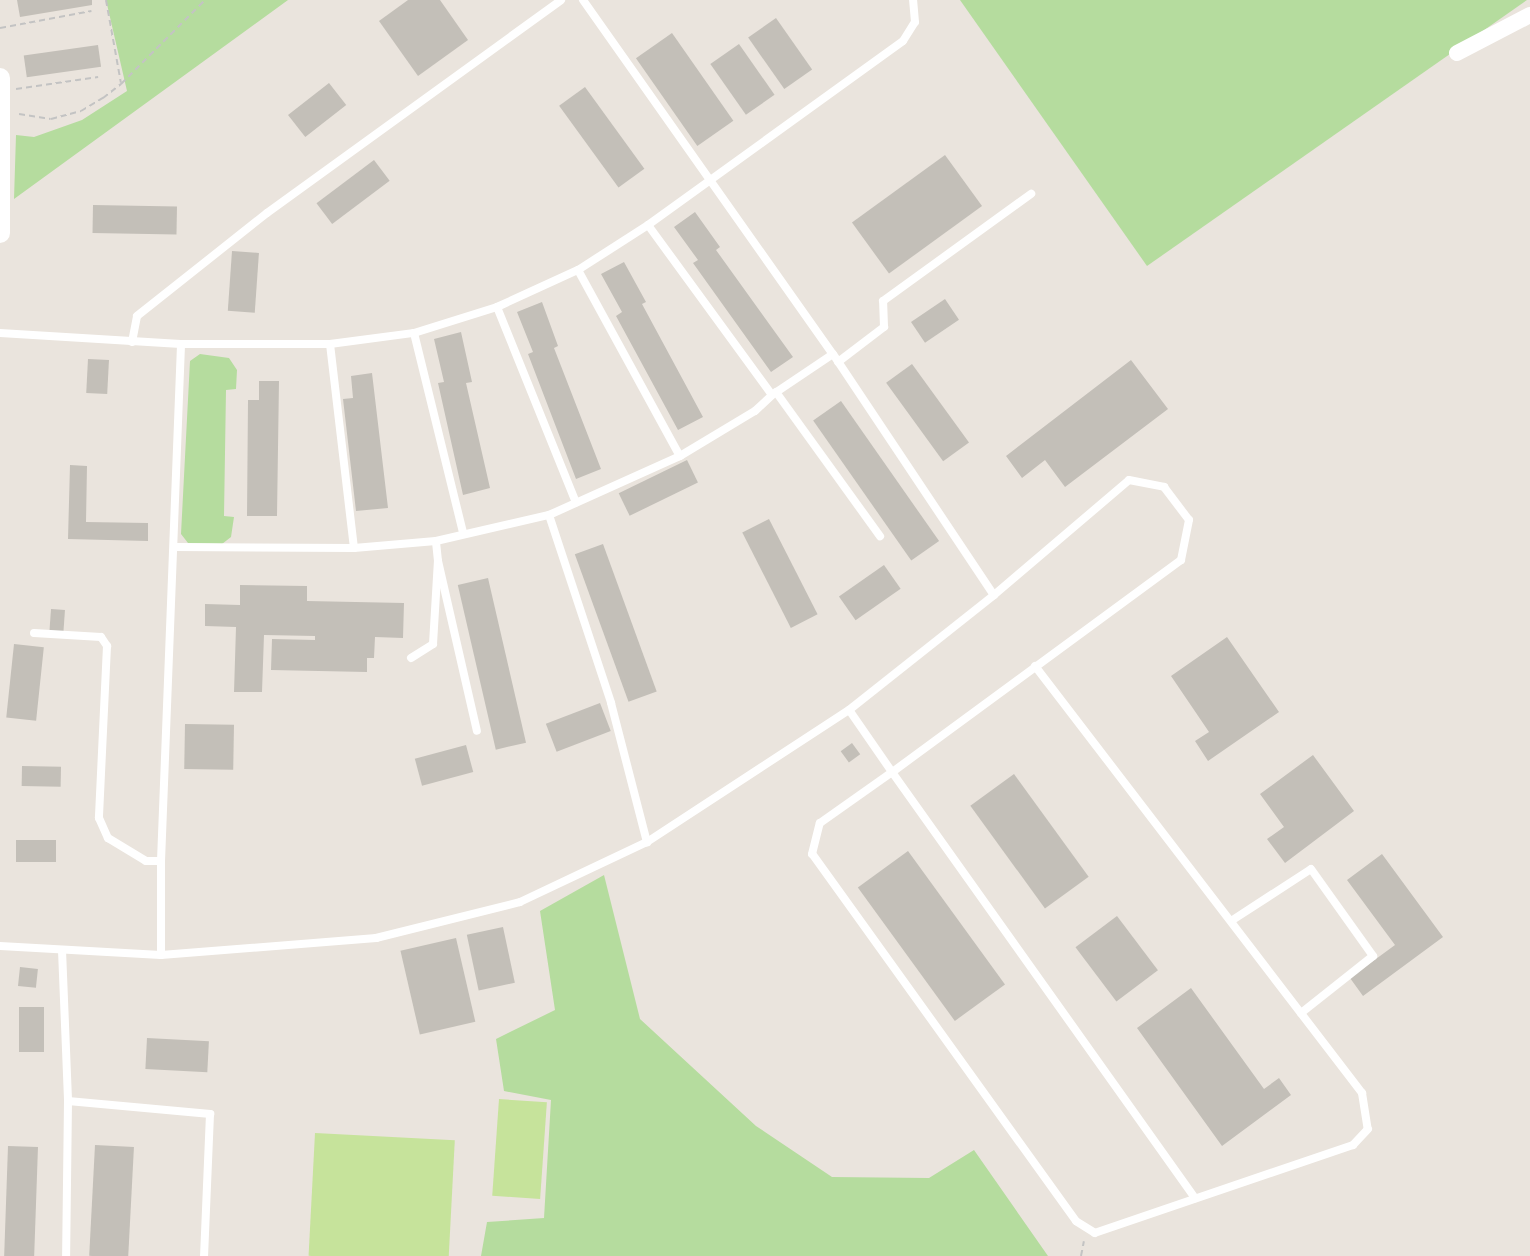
<!DOCTYPE html>
<html>
<head>
<meta charset="utf-8">
<style>
  body { margin:0 }
  #map { position:relative; width:1530px; height:1256px; overflow:hidden; background:#eae4dd; font-family:"Sofia Sans Condensed",sans-serif }
  div>[style] { position:absolute }
  [style*='--x'] { left:calc(var(--x)*1px); top:calc(var(--y)*1px); width:calc(var(--w)*1px); rotate:calc(var(--a)*1deg) }
  .green>* { inset:0; background:#b5dc9e }
  .pitch>* { inset:0; background:#c6e39b; transform-origin:0 0 }
  .building>* { inset:0; background:#c3bfb8; transform-origin:0 0 }
  .path>* { height:2px; margin-top:-1px; transform-origin:0; background:repeating-linear-gradient(90deg,#c3c3c3 0 6px,transparent 0 10px) }
  .service>* { height:8px; margin:-4px; padding:0 4px; transform-origin:4px; border-radius:4px; background:#fff }
  .minor>* { height:16px; margin:-8px; padding:0 8px; transform-origin:8px; border-radius:8px; background:#fff }
  .tertiary>* { height:20px; margin:-10px; padding:0 10px; transform-origin:10px; border-radius:10px; background:#fff }
  span { translate:-50% -50%; white-space:nowrap; text-align:center; line-height:1.15; -webkit-text-stroke:6px #fff; paint-order:stroke }
</style>
</head>
<body>
<div id="map">
  <div class="green">
    <i style="clip-path:polygon(106px 0,288px 0,14px 199px,16px 135px,34px 137px,82px 120px,127px 91px)"></i>
    <i style="clip-path:polygon(960px 0,1527px 0,1147px 266px)"></i>
    <i style="clip-path:polygon(200px 354px,229px 358px,237px 370px,236px 389px,226px 390px,224px 516px,234px 517px,231px 537px,222px 544px,188px 543px,181px 534px,190px 361px)"></i>
    <i style="clip-path:polygon(604px 875px,640px 1019px,756px 1126px,832px 1177px,929px 1178px,974px 1150px,1048px 1256px,481px 1256px,487px 1222px,544px 1218px,551px 1100px,504px 1091px,496px 1039px,555px 1010px,540px 911px)"></i>
  </div>
  <div class="pitch">
    <i style="left:499px;top:1099px;width:48px;height:97px;rotate:4deg"></i>
    <i style="left:315px;top:1133px;width:140px;height:123px;rotate:3deg"></i>
  </div>
  <div class="building">
    <i style="clip-path:polygon(17px 0,92px 0,92px 5px,20px 17px)"></i>
    <i style="clip-path:polygon(408px 0,440px 0,468px 40px,418px 76px,379px 21px)"></i>
    <i style="left:776px;top:18px;width:63px;height:34px;rotate:55deg"></i>
    <i style="left:672px;top:33px;width:107px;height:44px;rotate:55deg"></i>
    <i style="left:739px;top:44px;width:62px;height:35px;rotate:55deg"></i>
    <i style="left:98px;top:45px;width:22px;height:75px;rotate:82deg"></i>
    <i style="left:329px;top:83px;width:28px;height:52px;rotate:52deg"></i>
    <i style="left:585px;top:87px;width:101px;height:32px;rotate:54deg"></i>
    <i style="left:945px;top:155px;width:63px;height:115px;rotate:54deg"></i>
    <i style="left:374px;top:160px;width:26px;height:72px;rotate:53deg"></i>
    <i style="left:93px;top:205px;width:84px;height:28px;rotate:1deg"></i>
    <i style="clip-path:polygon(695px 212px,720px 247px,716px 250px,793px 357px,771px 372px,693px 263px,698px 260px,674px 227px)"></i>
    <i style="left:232px;top:251px;width:27px;height:60px;rotate:4deg"></i>
    <i style="clip-path:polygon(624px 262px,646px 302px,642px 304px,703px 417px,678px 430px,616px 316px,622px 312px,601px 274px)"></i>
    <i style="left:945px;top:299px;width:25px;height:41px;rotate:56deg"></i>
    <i style="clip-path:polygon(542px 302px,558px 346px,554px 348px,601px 469px,576px 479px,528px 354px,533px 352px,517px 312px)"></i>
    <i style="clip-path:polygon(461px 332px,472px 382px,466px 383px,490px 488px,463px 495px,438px 383px,444px 382px,434px 339px)"></i>
    <i style="left:88px;top:359px;width:21px;height:34px;rotate:3deg"></i>
    <i style="clip-path:polygon(1131px 360px,1168px 409px,1065px 487px,1045px 460px,1022px 478px,1006px 456px)"></i>
    <i style="left:912px;top:364px;width:97px;height:32px;rotate:54deg"></i>
    <i style="clip-path:polygon(372px 373px,388px 508px,356px 511px,343px 399px,353px 398px,351px 376px)"></i>
    <i style="clip-path:polygon(259px 381px,279px 381px,277px 516px,247px 516px,248px 400px,259px 400px)"></i>
    <i style="left:841px;top:401px;width:171px;height:34px;rotate:55deg"></i>
    <i style="left:687px;top:460px;width:25px;height:76px;rotate:64deg"></i>
    <i style="clip-path:polygon(70px 465px,87px 466px,86px 522px,148px 523px,148px 541px,68px 539px)"></i>
    <i style="left:769px;top:519px;width:107px;height:30px;rotate:63deg"></i>
    <i style="left:603px;top:544px;width:157px;height:30px;rotate:70deg"></i>
    <i style="left:884px;top:565px;width:29px;height:55px;rotate:55deg"></i>
    <i style="left:488px;top:578px;width:169px;height:31px;rotate:77deg"></i>
    <i style="clip-path:polygon(240px 585px,307px 586px,307px 601px,404px 603px,403px 638px,375px 637px,374px 658px,367px 658px,367px 672px,271px 670px,272px 639px,315px 640px,315px 636px,264px 635px,262px 692px,234px 692px,236px 627px,205px 626px,205px 604px,240px 605px)"></i>
    <i style="left:51px;top:609px;width:14px;height:22px;rotate:4deg"></i>
    <i style="clip-path:polygon(1227px 637px,1279px 712px,1208px 761px,1195px 741px,1209px 732px,1171px 676px)"></i>
    <i style="left:14px;top:644px;width:30px;height:74px;rotate:6deg"></i>
    <i style="left:600px;top:703px;width:30px;height:58px;rotate:69deg"></i>
    <i style="left:185px;top:724px;width:49px;height:45px;rotate:1deg"></i>
    <i style="left:852px;top:743px;width:14px;height:14px;rotate:54deg"></i>
    <i style="left:466px;top:745px;width:28px;height:53px;rotate:75deg"></i>
    <i style="clip-path:polygon(1313px 755px,1354px 811px,1285px 863px,1267px 839px,1284px 827px,1260px 794px)"></i>
    <i style="left:22px;top:766px;width:39px;height:20px;rotate:1deg"></i>
    <i style="left:1014px;top:774px;width:127px;height:54px;rotate:54deg"></i>
    <i style="left:16px;top:840px;width:40px;height:22px"></i>
    <i style="left:908px;top:851px;width:165px;height:62px;rotate:54deg"></i>
    <i style="clip-path:polygon(1382px 854px,1443px 937px,1363px 996px,1350px 978px,1395px 945px,1347px 880px)"></i>
    <i style="left:1117px;top:916px;width:68px;height:52px;rotate:53deg"></i>
    <i style="left:503px;top:927px;width:57px;height:37px;rotate:78deg"></i>
    <i style="left:456px;top:938px;width:86px;height:57px;rotate:77deg"></i>
    <i style="left:20px;top:967px;width:18px;height:19px;rotate:6deg"></i>
    <i style="clip-path:polygon(1191px 988px,1264px 1089px,1279px 1078px,1291px 1095px,1222px 1146px,1137px 1028px)"></i>
    <i style="left:19px;top:1007px;width:25px;height:45px"></i>
    <i style="left:147px;top:1038px;width:62px;height:31px;rotate:3deg"></i>
    <i style="left:95px;top:1145px;width:39px;height:111px;rotate:3deg"></i>
    <i style="left:8px;top:1146px;width:30px;height:110px;rotate:2deg"></i>
  </div>
  <div class="path">
    <i style="--x:106;--y:0;--w:84;--a:79.8"></i>
    <i style="--x:0;--y:28;--w:93;--a:-10.6"></i>
    <i style="--x:16;--y:89;--w:83;--a:-8.3"></i>
    <i style="--x:19;--y:114;--w:32;--a:9"></i>
    <i style="--x:51;--y:119;--w:31;--a:-15"></i>
    <i style="--x:81;--y:111;--w:26;--a:-31"></i>
    <i style="--x:103;--y:98;--w:23;--a:-38"></i>
    <i style="--x:121;--y:84;--w:119;--a:-45"></i>
    <i style="--x:1081;--y:1256;--w:15;--a:-79"></i>
  </div>
  <div class="service">
    <i style="--x:583;--y:0;--w:433;--a:54.8"></i>
    <i style="--x:833;--y:354;--w:290;--a:56.3"></i>
    <i style="--x:648;--y:225;--w:210;--a:53.9"></i>
    <i style="--x:578;--y:270;--w:212;--a:61.3"></i>
    <i style="--x:497;--y:307;--w:211;--a:68"></i>
    <i style="--x:0;--y:333;--w:181;--a:3.5"></i>
    <i style="--x:181;--y:344;--w:149;--a:0"></i>
    <i style="--x:330;--y:344;--w:85;--a:-7.5"></i>
    <i style="--x:414;--y:333;--w:87;--a:-17.4"></i>
    <i style="--x:497;--y:307;--w:89;--a:-24.6"></i>
    <i style="--x:578;--y:270;--w:83;--a:-32.7"></i>
    <i style="--x:648;--y:225;--w:314;--a:-35.8"></i>
    <i style="--x:903;--y:41;--w:22;--a:-58"></i>
    <i style="--x:915;--y:22;--w:22;--a:-95"></i>
    <i style="--x:414;--y:333;--w:206;--a:76.2"></i>
    <i style="--x:132;--y:342;--w:26;--a:-79"></i>
    <i style="--x:137;--y:316;--w:166;--a:-38.4"></i>
    <i style="--x:267;--y:213;--w:363;--a:-35.9"></i>
    <i style="--x:330;--y:344;--w:205;--a:83.3"></i>
    <i style="--x:838;--y:362;--w:58;--a:-37.3"></i>
    <i style="--x:884;--y:327;--w:26;--a:-92"></i>
    <i style="--x:883;--y:301;--w:183;--a:-35.9"></i>
    <i style="--x:776;--y:392;--w:178;--a:54.2"></i>
    <i style="--x:549;--y:515;--w:198;--a:71.7"></i>
    <i style="--x:611;--y:703;--w:144;--a:75.5"></i>
    <i style="--x:175;--y:547;--w:179;--a:0.3"></i>
    <i style="--x:354;--y:548;--w:82;--a:-4.9"></i>
    <i style="--x:436;--y:541;--w:116;--a:-13"></i>
    <i style="--x:549;--y:515;--w:144;--a:-24.2"></i>
    <i style="--x:680;--y:456;--w:87;--a:-31"></i>
    <i style="--x:755;--y:411;--w:23;--a:-43"></i>
    <i style="--x:772;--y:395;--w:73;--a:-33.9"></i>
    <i style="--x:438;--y:561;--w:174;--a:77.1"></i>
    <i style="--x:34;--y:633;--w:67;--a:3.4"></i>
    <i style="--x:101;--y:637;--w:11;--a:56"></i>
    <i style="--x:107;--y:646;--w:172;--a:92.7"></i>
    <i style="--x:99;--y:818;--w:22;--a:66"></i>
    <i style="--x:108;--y:838;--w:44;--a:31.2"></i>
    <i style="--x:146;--y:861;--w:15;--a:0"></i>
    <i style="--x:411;--y:658;--w:26;--a:-32"></i>
    <i style="--x:433;--y:644;--w:83;--a:-86.6"></i>
    <i style="--x:438;--y:561;--w:20;--a:-96"></i>
    <i style="--x:1035;--y:666;--w:538;--a:52.55"></i>
    <i style="--x:1362;--y:1093;--w:36;--a:81"></i>
    <i style="--x:1368;--y:1129;--w:22;--a:133"></i>
    <i style="--x:1353;--y:1145;--w:273;--a:161.2"></i>
    <i style="--x:1095;--y:1233;--w:22;--a:-148"></i>
    <i style="--x:1076;--y:1221;--w:452;--a:-125.7"></i>
    <i style="--x:812;--y:854;--w:32;--a:-76"></i>
    <i style="--x:820;--y:823;--w:88;--a:-35.3"></i>
    <i style="--x:892;--y:772;--w:523;--a:54.58"></i>
    <i style="--x:1231;--y:921;--w:95;--a:-33"></i>
    <i style="--x:1311;--y:869;--w:107;--a:54.5"></i>
    <i style="--x:1373;--y:956;--w:92;--a:141.6"></i>
    <i style="--x:0;--y:946;--w:161;--a:3.2"></i>
    <i style="--x:161;--y:955;--w:216;--a:-4.5"></i>
    <i style="--x:376;--y:938;--w:148;--a:-14"></i>
    <i style="--x:520;--y:902;--w:140;--a:-25.3"></i>
    <i style="--x:647;--y:842;--w:241;--a:-33.2"></i>
    <i style="--x:849;--y:710;--w:185;--a:-38.4"></i>
    <i style="--x:994;--y:595;--w:177;--a:-40.4"></i>
    <i style="--x:1129;--y:480;--w:36;--a:11"></i>
    <i style="--x:1164;--y:487;--w:41;--a:52.9"></i>
    <i style="--x:1189;--y:520;--w:41;--a:101.3"></i>
    <i style="--x:1181;--y:560;--w:358;--a:143.7"></i>
    <i style="--x:892;--y:772;--w:75;--a:-124.7"></i>
    <i style="--x:62;--y:950;--w:151;--a:87.7"></i>
    <i style="--x:68;--y:1101;--w:155;--a:90.7"></i>
    <i style="--x:161;--y:955;--w:94;--a:-90"></i>
    <i style="--x:161;--y:861;--w:517;--a:-87.78"></i>
    <i style="--x:68;--y:1101;--w:143;--a:5.2"></i>
    <i style="--x:210;--y:1114;--w:142;--a:92.4"></i>
  </div>
  <div class="minor">
    <i style="--x:1457;--y:53;--w:82;--a:-27.5"></i>
  </div>
  <div class="tertiary">
    <i style="--x:0;--y:78;--w:155;--a:90"></i>
  </div>
</div>
</body>
</html>
